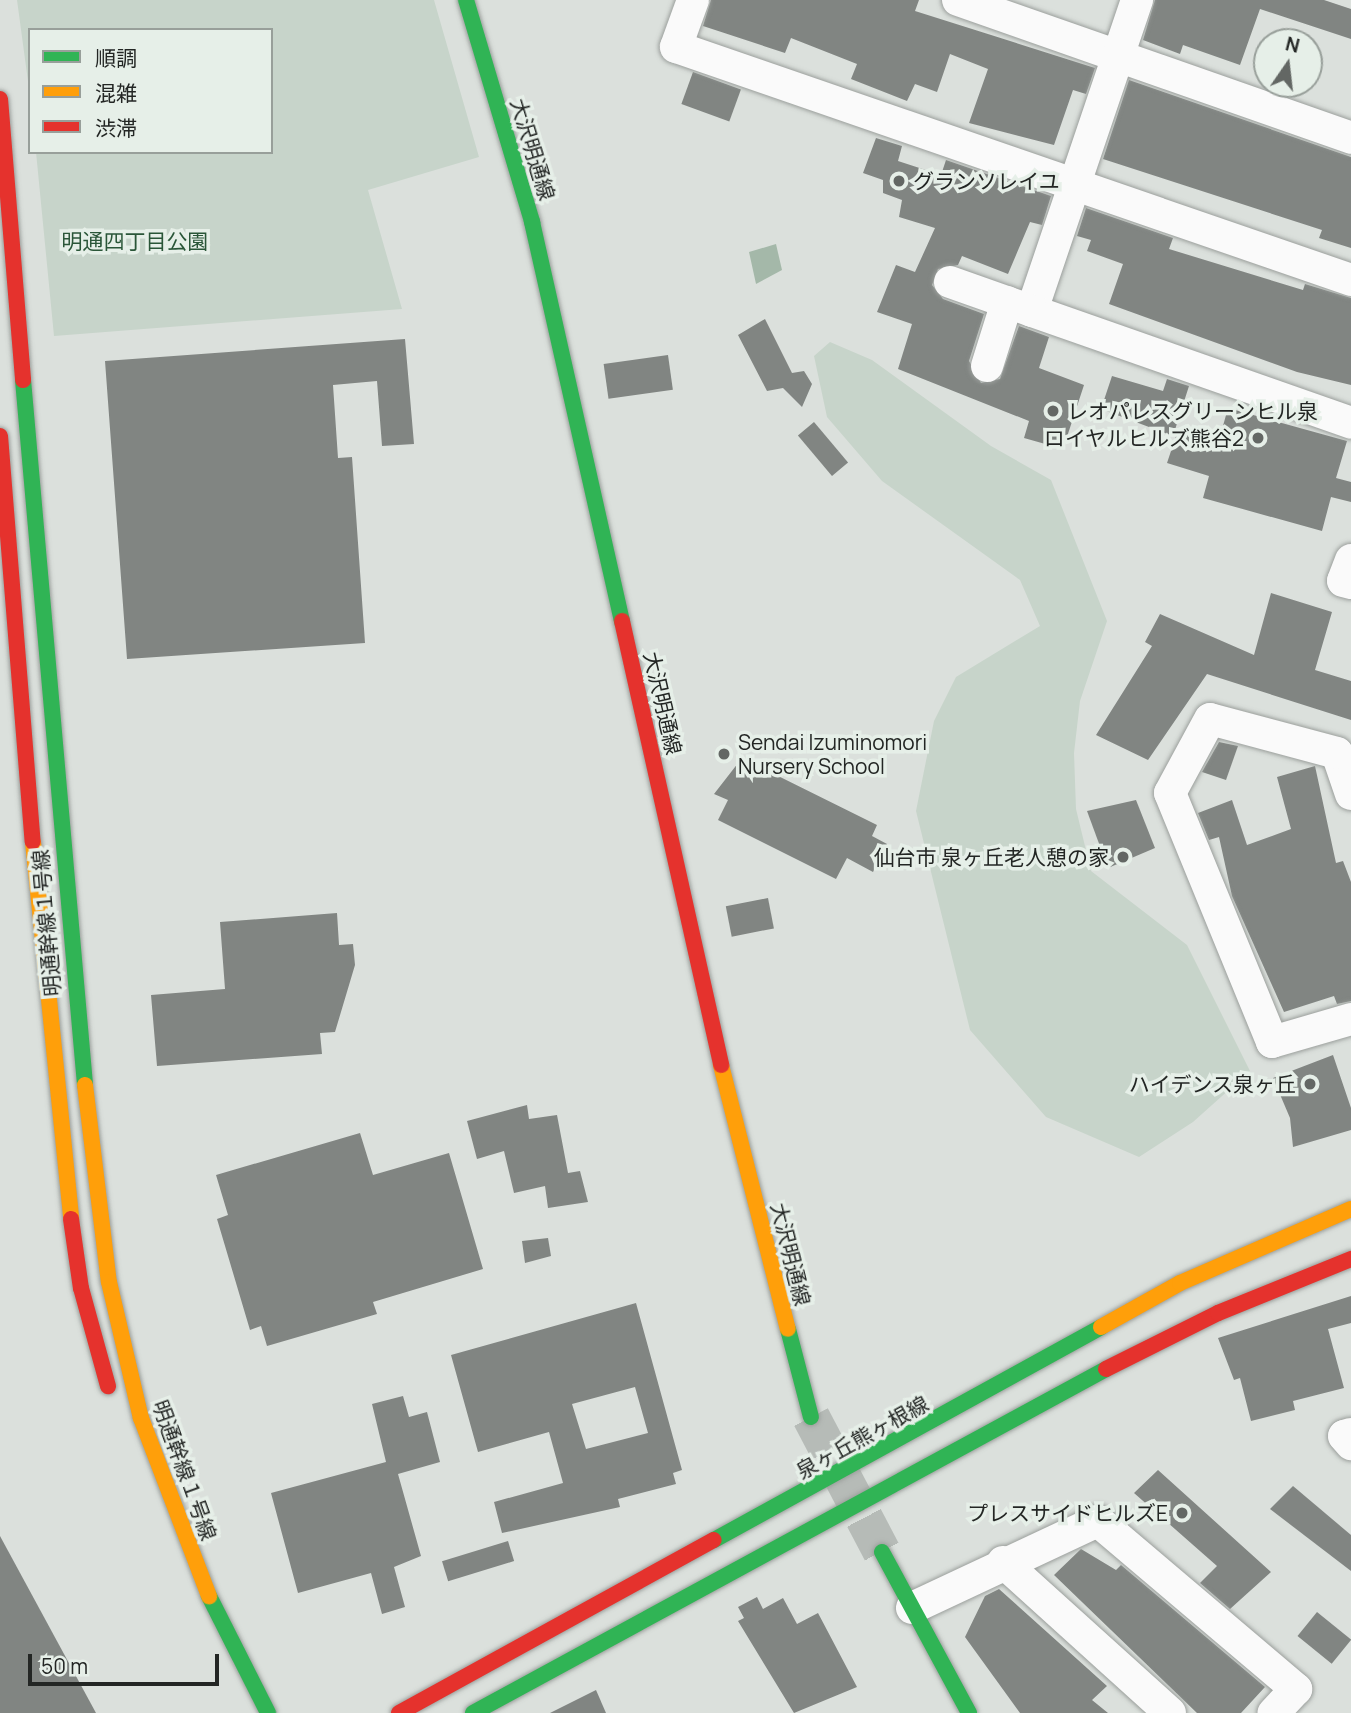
<!DOCTYPE html>
<html>
<head>
<meta charset="utf-8">
<style>
  body { margin:0 }
  #map { position:relative; width:1351px; height:1713px; overflow:hidden; background:#dbe0dc; font-family:Manrope,"Noto Sans JP",sans-serif }
  div>[style] { position:absolute }
  [style*='--x'] { left:calc(var(--x)*1px); top:calc(var(--y)*1px); width:calc(var(--w)*1px); rotate:calc(var(--a)*1deg) }
  .green>* { inset:0; background:#c7d4ca }
  .water>* { inset:0; background:#a4b8a9 }
  .building>* { inset:0; background:#818582; transform-origin:0 0 }
  .secondary-tunnel>* { height:38px; margin-top:-19px; transform-origin:0; background:repeating-linear-gradient(90deg,#b6bbb7 0 38px,transparent 0 57px) }
  .roads { filter:drop-shadow(0 0 2px #9b9f9c) drop-shadow(0 0 2px #9b9f9c) }
  .street>* { height:32px; margin:-16px; padding:0 16px; transform-origin:16px; border-radius:16px; background:#fafafa }
  .fast>* { height:16px; margin:-8px; padding:0 8px; transform-origin:8px; border-radius:8px; background:#30b455 }
  .slow>* { height:16px; margin:-8px; padding:0 8px; transform-origin:8px; border-radius:8px; background:#ff9f0a }
  .jam>* { height:16px; margin:-8px; padding:0 8px; transform-origin:8px; border-radius:8px; background:#e5322d }
  .dots>* { width:19px; height:19px; translate:-50% -50%; box-sizing:border-box; border:4px solid #e6efe8; border-radius:50% }
  span { translate:-50% -50%; white-space:nowrap; text-align:center; line-height:1.15; -webkit-text-stroke:7px #e6efe8; paint-order:stroke }
  .street-label { font-size:21px; color:#232624 }
  .poi-label { font-size:21px; color:#232624 }
  .left { translate:0 -50%; text-align:left }
  .right { translate:-100% -50%; text-align:right }
  .park-label { font-size:21px; color:#2a5638 }
  .legend { position:absolute; left:28px; top:28px; width:245px; height:126px; box-sizing:border-box; background:#e6efe8; border:2px solid #989f9a; margin:0; padding:9px 12px; list-style:none; font-size:21px; color:#232624 }
  .legend li { display:flex; align-items:center; gap:14px; height:35px }
  .legend b { width:35px; border:2px solid #989f9a }
  .north { position:absolute; left:1253px; top:28px; width:70px; height:70px; box-sizing:border-box; background:#e6efe8; border:2px solid #989f9a; border-radius:50%; rotate:14deg; font-size:19px; font-weight:700; line-height:28px; text-align:center; color:#232624 }
  .north::after { content:''; display:block; margin:auto; width:24px; height:32px; background:#636764; clip-path:polygon(50% 0,100% 100%,50% 72%,0 100%) }
  .scale { position:absolute; left:28px; top:1654px; width:191px; height:32px; box-sizing:border-box; border:4px solid #232624; border-top:0; padding-left:9px; font-size:21px; line-height:24px; white-space:nowrap; color:#232624; -webkit-text-stroke:5px #e6efe8; paint-order:stroke }
</style>
</head>
<body>
<div id="map">
  <div class="green">
    <i style="clip-path:polygon(17px 0,434px 0,479px 157px,368px 190px,402px 309px,54px 336px,36px 152px,271px 152px,271px 30px,30px 30px,30px 96px)"></i>
    <i style="clip-path:polygon(830px 342px,872px 360px,991px 446px,1051px 480px,1107px 621px,1080px 701px,1074px 753px,1076px 809px,1091px 871px,1187px 945px,1250px 1071px,1193px 1122px,1139px 1157px,1046px 1117px,970px 1030px,916px 811px,934px 721px,956px 677px,1040px 626px,1020px 580px,882px 481px,827px 417px,814px 356px)"></i>
  </div>
  <div class="water">
    <i style="clip-path:polygon(776px 244px,782px 270px,756px 284px,749px 252px)"></i>
  </div>
  <div class="building">
    <i style="clip-path:polygon(711px 0,919px 0,915px 11px,1095px 68px,1086px 94px,1073px 90px,1054px 145px,969px 123px,988px 69px,950px 54px,937px 92px,915px 84px,907px 101px,851px 79px,857px 64px,791px 38px,785px 53px,703px 26px)"></i>
    <i style="clip-path:polygon(1155px 0,1324px 0,1351px 9px,1351px 39px,1260px 9px,1240px 65px,1183px 45px,1180px 54px,1143px 40px)"></i>
    <i style="left:693px;top:72px;width:51px;height:34px;rotate:20deg"></i>
    <i style="clip-path:polygon(1129px 80px,1351px 157px,1351px 248px,1319px 238px,1322px 230px,1103px 159px)"></i>
    <i style="clip-path:polygon(876px 138px,902px 146px,898px 161px,941px 175px,946px 160px,1051px 196px,1042px 225px,1030px 222px,1008px 274px,962px 256px,958px 265px,938px 269px,932px 285px,943px 299px,984px 314px,969px 361px,981px 383px,1000px 379px,1019px 326px,1049px 337px,1039px 368px,1084px 385px,1063px 449px,1024px 438px,1029px 421px,898px 369px,912px 324px,877px 312px,896px 265px,915px 272px,935px 228px,899px 217px,902px 200px,883px 193px,883px 180px,863px 173px)"></i>
    <i style="clip-path:polygon(1086px 208px,1173px 238px,1169px 249px,1303px 290px,1305px 284px,1351px 298px,1351px 385px,1297px 372px,1109px 304px,1123px 264px,1087px 251px,1091px 240px,1077px 236px)"></i>
    <i style="clip-path:polygon(765px 319px,792px 373px,804px 371px,812px 384px,802px 407px,783px 388px,767px 391px,738px 335px)"></i>
    <i style="clip-path:polygon(405px 339px,414px 444px,382px 446px,377px 381px,333px 385px,338px 458px,352px 457px,365px 643px,127px 659px,105px 361px)"></i>
    <i style="left:668px;top:355px;width:35px;height:65px;rotate:82deg"></i>
    <i style="clip-path:polygon(1112px 376px,1163px 391px,1167px 379px,1189px 386px,1173px 436px,1101px 409px)"></i>
    <i style="clip-path:polygon(1228px 408px,1347px 441px,1336px 478px,1351px 482px,1351px 502px,1331px 497px,1322px 531px,1203px 498px,1209px 476px,1167px 463px,1178px 430px,1219px 440px)"></i>
    <i style="left:814px;top:422px;width:53px;height:21px;rotate:50deg"></i>
    <i style="clip-path:polygon(1271px 593px,1332px 612px,1315px 670px,1351px 681px,1351px 720px,1207px 674px,1148px 760px,1096px 735px,1152px 646px,1145px 642px,1160px 614px,1254px 655px)"></i>
    <i style="clip-path:polygon(1219px 742px,1238px 746px,1226px 780px,1202px 772px)"></i>
    <i style="clip-path:polygon(742px 758px,877px 825px,872px 836px,887px 844px,873px 872px,847px 858px,836px 879px,718px 820px,728px 800px,714px 794px)"></i>
    <i style="clip-path:polygon(1315px 766px,1336px 863px,1343px 861px,1351px 882px,1351px 1001px,1337px 1004px,1334px 996px,1284px 1012px,1232px 896px,1219px 837px,1209px 840px,1198px 813px,1232px 800px,1247px 845px,1291px 829px,1277px 777px)"></i>
    <i style="clip-path:polygon(1136px 800px,1155px 848px,1108px 868px,1087px 811px)"></i>
    <i style="left:768px;top:898px;width:31px;height:43px;rotate:79deg"></i>
    <i style="clip-path:polygon(337px 913px,339px 945px,353px 944px,355px 965px,335px 1032px,320px 1033px,322px 1054px,157px 1066px,151px 995px,225px 989px,220px 922px)"></i>
    <i style="clip-path:polygon(1333px 1055px,1351px 1108px,1351px 1130px,1293px 1147px,1290px 1118px,1273px 1078px)"></i>
    <i style="clip-path:polygon(527px 1105px,529px 1119px,557px 1115px,568px 1173px,580px 1171px,588px 1202px,548px 1208px,545px 1186px,514px 1193px,504px 1151px,477px 1159px,467px 1121px)"></i>
    <i style="clip-path:polygon(360px 1133px,373px 1175px,449px 1153px,483px 1269px,373px 1302px,377px 1314px,267px 1346px,261px 1326px,250px 1330px,217px 1219px,228px 1215px,216px 1175px)"></i>
    <i style="clip-path:polygon(548px 1238px,551px 1256px,525px 1263px,522px 1241px)"></i>
    <i style="clip-path:polygon(1351px 1296px,1351px 1323px,1328px 1329px,1344px 1388px,1293px 1401px,1295px 1410px,1251px 1421px,1240px 1378px,1234px 1380px,1218px 1338px)"></i>
    <i style="clip-path:polygon(evenodd,636px 1303px,682px 1470px,673px 1473px,676px 1484px,618px 1499px,620px 1507px,502px 1533px,494px 1502px,563px 1483px,549px 1432px,478px 1452px,451px 1355px,636px 1303px,635px 1387px,648px 1433px,586px 1449px,572px 1404px,635px 1387px)"></i>
    <i style="clip-path:polygon(403px 1396px,409px 1417px,427px 1412px,440px 1462px,398px 1474px,421px 1556px,394px 1567px,405px 1607px,382px 1614px,371px 1573px,298px 1593px,271px 1493px,386px 1462px,372px 1404px)"></i>
    <i style="clip-path:polygon(1158px 1470px,1271px 1572px,1230px 1609px,1200px 1583px,1217px 1566px,1134px 1493px)"></i>
    <i style="clip-path:polygon(1293px 1486px,1351px 1535px,1351px 1571px,1270px 1509px)"></i>
    <i style="clip-path:polygon(0 1536px,96px 1713px,0 1713px)"></i>
    <i style="left:508px;top:1541px;width:21px;height:69px;rotate:73deg"></i>
    <i style="clip-path:polygon(1081px 1549px,1116px 1570px,1121px 1565px,1265px 1687px,1241px 1713px,1197px 1713px,1054px 1575px)"></i>
    <i style="clip-path:polygon(999px 1589px,1107px 1686px,1092px 1700px,1108px 1713px,1020px 1713px,965px 1637px,985px 1596px)"></i>
    <i style="clip-path:polygon(757px 1597px,763px 1609px,783px 1598px,797px 1624px,818px 1613px,857px 1687px,794px 1713px,738px 1621px,744px 1618px,738px 1607px)"></i>
    <i style="left:1317px;top:1612px;width:44px;height:31px;rotate:39deg"></i>
    <i style="clip-path:polygon(596px 1690px,606px 1713px,550px 1713px)"></i>
  </div>
  <div class="secondary-tunnel">
    <i style="--x:811;--y:1417;--w:153;--a:62.3"></i>
  </div>
  <div class="roads">
    <div class="street">
      <i style="--x:693;--y:0;--w:50;--a:109.9"></i>
      <i style="--x:676;--y:47;--w:714;--a:19.04"></i>
      <i style="--x:958;--y:0;--w:417;--a:19.3"></i>
      <i style="--x:1137;--y:0;--w:328;--a:108.7"></i>
      <i style="--x:1032;--y:311;--w:338;--a:19.3"></i>
      <i style="--x:950;--y:282;--w:87;--a:19.5"></i>
      <i style="--x:987;--y:366;--w:67;--a:-72.6"></i>
      <i style="--x:1351;--y:560;--w:22;--a:111"></i>
      <i style="--x:1343;--y:581;--w:8;--a:14"></i>
      <i style="--x:1351;--y:794;--w:43;--a:-108.9"></i>
      <i style="--x:1337;--y:753;--w:131;--a:-165"></i>
      <i style="--x:1210;--y:719;--w:84;--a:118.4"></i>
      <i style="--x:1170;--y:793;--w:269;--a:67.7"></i>
      <i style="--x:1272;--y:1042;--w:82;--a:-16.2"></i>
      <i style="--x:1351;--y:1434;--w:7;--a:164"></i>
      <i style="--x:1344;--y:1436;--w:11;--a:49"></i>
      <i style="--x:1003;--y:1562;--w:225;--a:42.1"></i>
      <i style="--x:912;--y:1608;--w:205;--a:-25.1"></i>
      <i style="--x:1098;--y:1521;--w:260;--a:40.3"></i>
      <i style="--x:1296;--y:1689;--w:33;--a:133"></i>
    </div>
    <div class="fast">
      <i style="--x:466;--y:0;--w:232;--a:73.4"></i>
      <i style="--x:532;--y:222;--w:409;--a:77.3"></i>
      <i style="--x:23;--y:380;--w:708;--a:84.97"></i>
      <i style="--x:788;--y:1329;--w:91;--a:75.4"></i>
      <i style="--x:714;--y:1540;--w:442;--a:-28.8"></i>
      <i style="--x:882;--y:1552;--w:183;--a:61.6"></i>
      <i style="--x:209;--y:1596;--w:131;--a:63.2"></i>
      <i style="--x:473;--y:1713;--w:720;--a:-28.52"></i>
    </div>
    <div class="slow">
      <i style="--x:33;--y:842;--w:379;--a:84.2"></i>
      <i style="--x:721;--y:1065;--w:272;--a:75.8"></i>
      <i style="--x:85;--y:1085;--w:198;--a:83.1"></i>
      <i style="--x:109;--y:1282;--w:140;--a:76.8"></i>
      <i style="--x:141;--y:1418;--w:191;--a:69.1"></i>
      <i style="--x:1101;--y:1327;--w:90;--a:-29.1"></i>
      <i style="--x:1180;--y:1283;--w:186;--a:-23.4"></i>
    </div>
    <div class="jam">
      <i style="--x:0;--y:99;--w:282;--a:85.3"></i>
      <i style="--x:0;--y:436;--w:407;--a:85.4"></i>
      <i style="--x:622;--y:621;--w:455;--a:77.4"></i>
      <i style="--x:71;--y:1219;--w:70;--a:81.8"></i>
      <i style="--x:81;--y:1288;--w:102;--a:74.6"></i>
      <i style="--x:1106;--y:1369;--w:125;--a:-26.6"></i>
      <i style="--x:1218;--y:1313;--w:144;--a:-22.1"></i>
      <i style="--x:399;--y:1713;--w:359;--a:-28.8"></i>
    </div>
  </div>
  <div class="dots">
    <i style="left:899px;top:181px;background:#636764"></i>
    <i style="left:1053px;top:411px;background:#636764"></i>
    <i style="left:1258px;top:438px;background:#636764"></i>
    <i style="left:724px;top:754px;background:#636764"></i>
    <i style="left:1123px;top:857px;background:#636764"></i>
    <i style="left:1310px;top:1084px;background:#636764"></i>
    <i style="left:1182px;top:1513px;background:#636764"></i>
  </div>
  <div class="street-label">
    <span style="left:533px;top:149px;rotate:73deg">大沢明通線</span>
    <span style="left:663px;top:703px;rotate:77deg">大沢明通線</span>
    <span style="left:46px;top:923px;rotate:-95deg">明通幹線１号線</span>
    <span style="left:791px;top:1254px;rotate:76deg">大沢明通線</span>
    <span style="left:862px;top:1437px;rotate:-29deg">泉ヶ丘熊ヶ根線</span>
    <span style="left:185px;top:1470px;rotate:70deg">明通幹線１号線</span>
  </div>
  <div class="poi-label">
    <span class="left" style="left:913px;top:181px">グランソレイユ</span>
    <span class="left" style="left:1067px;top:411px">レオパレスグリーンヒル泉</span>
    <span class="right" style="left:1244px;top:438px">ロイヤルヒルズ熊谷2</span>
    <span class="left" style="left:738px;top:754px">Sendai Izuminomori<br>Nursery School</span>
    <span class="right" style="left:1109px;top:857px">仙台市 泉ヶ丘老人憩の家</span>
    <span class="right" style="left:1296px;top:1084px">ハイデンス泉ヶ丘</span>
    <span class="right" style="left:1168px;top:1513px">プレスサイドヒルズE</span>
  </div>
  <div class="park-label">
    <span style="left:135px;top:241px">明通四丁目公園</span>
  </div>
  <ul class="legend">
  <li><b style="height:9px;background:#30b455"></b>順調</li>
  <li><b style="height:9px;background:#ff9f0a"></b>混雑</li>
  <li><b style="height:9px;background:#e5322d"></b>渋滞</li>
  </ul>
  <div class="north">N</div>
  <div class="scale">50 m</div>
</div>
</body>
</html>
